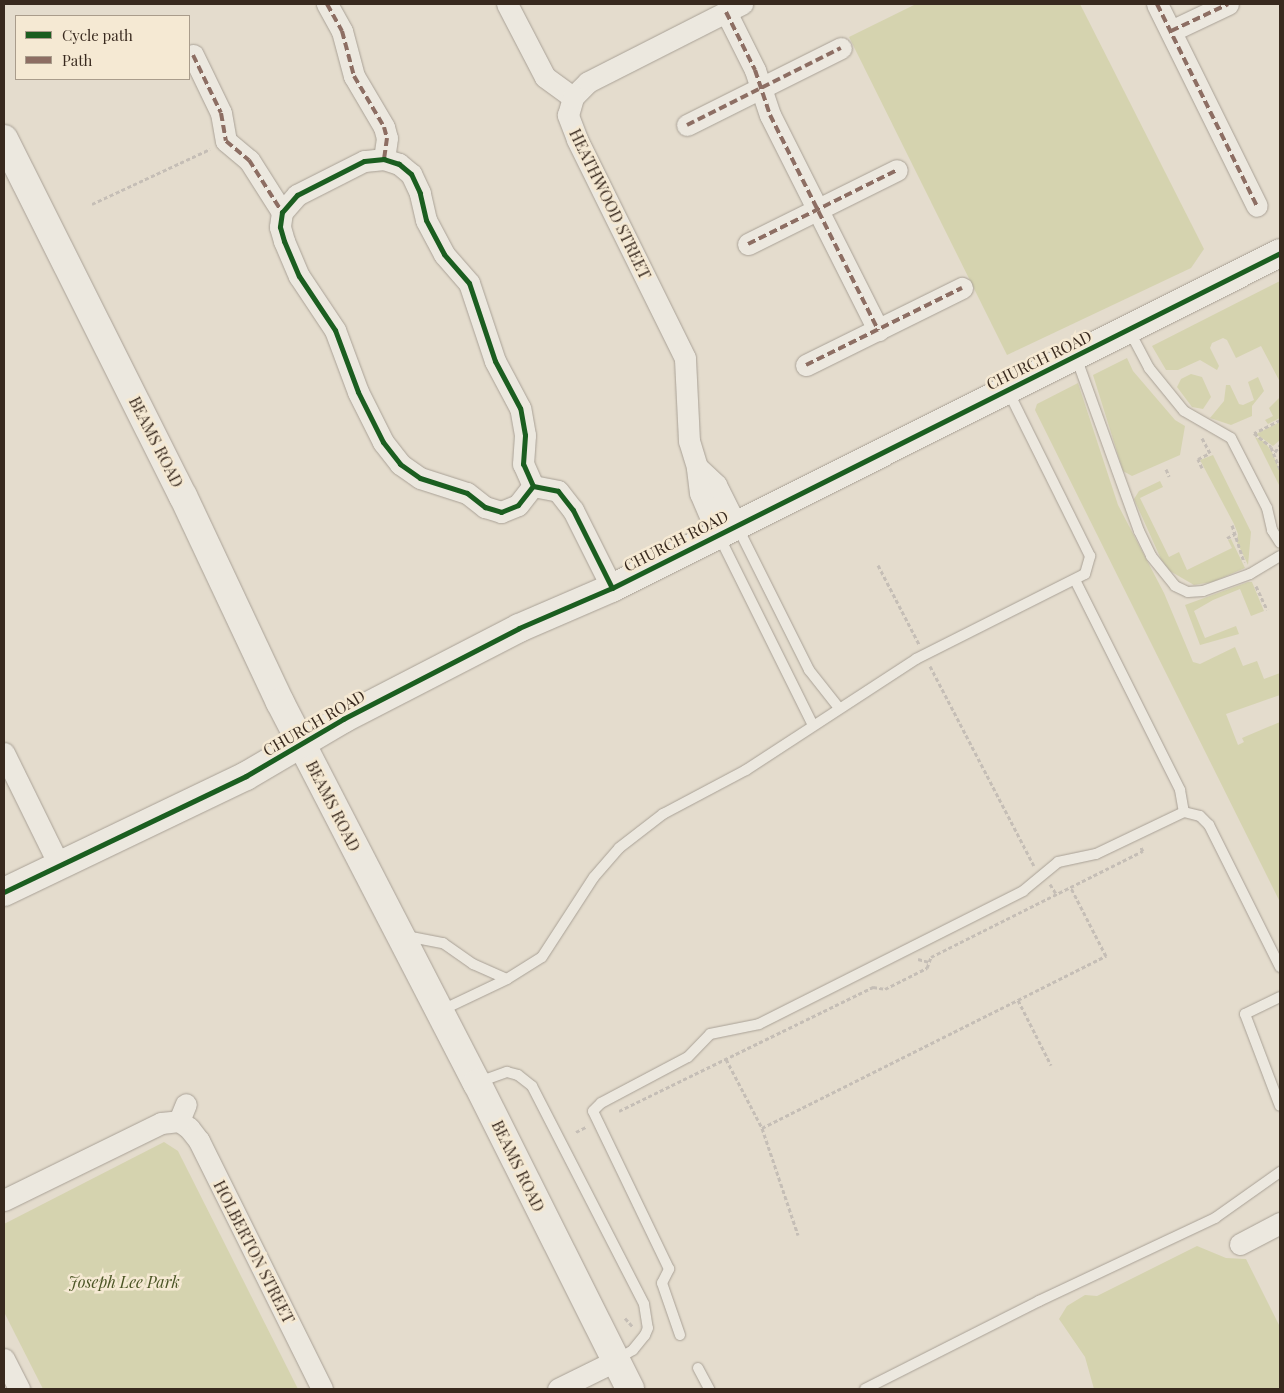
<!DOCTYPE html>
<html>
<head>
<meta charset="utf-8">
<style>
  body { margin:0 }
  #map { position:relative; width:1284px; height:1393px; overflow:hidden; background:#e4dccd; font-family:"Playfair Display",serif }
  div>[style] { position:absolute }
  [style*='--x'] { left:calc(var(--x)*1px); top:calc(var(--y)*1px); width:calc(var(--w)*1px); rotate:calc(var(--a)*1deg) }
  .green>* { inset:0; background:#d5d3af }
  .path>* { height:3px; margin-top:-1.5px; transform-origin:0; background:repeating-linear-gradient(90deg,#c5beb6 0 4px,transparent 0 6.5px) }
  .roads { filter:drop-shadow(0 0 1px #a9a196) drop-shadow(0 0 1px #a9a196) }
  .lane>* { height:10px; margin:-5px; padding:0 5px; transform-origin:5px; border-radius:5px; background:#ece8df }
  .street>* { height:21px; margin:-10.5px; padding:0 10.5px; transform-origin:10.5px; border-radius:10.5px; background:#ece8df }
  .secondary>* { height:28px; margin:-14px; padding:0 14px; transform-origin:14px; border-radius:14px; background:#ece8df }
  .quiet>* { height:4px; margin-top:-2px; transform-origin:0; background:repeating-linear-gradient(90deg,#8d6e63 0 8px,transparent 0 12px) }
  .cycleway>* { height:5px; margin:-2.5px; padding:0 2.5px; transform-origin:2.5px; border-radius:2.5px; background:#1b5e20 }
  span { translate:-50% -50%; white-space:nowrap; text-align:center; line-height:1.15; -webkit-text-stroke:5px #f5e9d3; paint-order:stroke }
  .street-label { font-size:16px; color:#38291e }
  .park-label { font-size:16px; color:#4b5525; font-style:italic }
  .frame { position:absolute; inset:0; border:5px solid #38291e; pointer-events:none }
  .legend { position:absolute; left:15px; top:15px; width:175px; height:65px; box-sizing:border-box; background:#f5e9d3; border:1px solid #a99c8b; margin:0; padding:6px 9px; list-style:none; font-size:15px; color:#38291e }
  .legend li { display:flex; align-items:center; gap:10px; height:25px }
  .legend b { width:25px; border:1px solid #a99c8b }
</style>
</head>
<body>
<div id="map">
  <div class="green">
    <i style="clip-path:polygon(916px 4px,1080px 4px,1204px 249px,1191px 268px,1007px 355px,849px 37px)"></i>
    <i style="clip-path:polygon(1280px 281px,1280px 382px,1261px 346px,1236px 358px,1227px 340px,1223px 338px,1212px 343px,1210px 348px,1219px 366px,1217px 370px,1200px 360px,1178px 370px,1166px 370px,1152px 346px)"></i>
    <i style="clip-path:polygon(1127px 358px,1133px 371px,1175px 420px,1185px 426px,1180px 455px,1132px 476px,1123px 471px,1093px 375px)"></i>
    <i style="clip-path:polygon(1191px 374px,1202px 377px,1211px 397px,1203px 409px,1192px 407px,1177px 387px,1181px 379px)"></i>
    <i style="clip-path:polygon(1258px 377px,1264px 391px,1252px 406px,1252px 416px,1231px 425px,1210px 418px,1224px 401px,1226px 385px,1230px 385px,1239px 404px,1243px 405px,1254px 400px,1248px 382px)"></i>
    <i style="clip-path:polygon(1078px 383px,1118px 505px,1164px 593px,1193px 662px,1200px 664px,1235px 647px,1243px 666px,1257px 661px,1264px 679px,1280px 673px,1280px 695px,1226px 714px,1238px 745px,1244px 742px,1242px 738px,1280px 722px,1280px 902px,1035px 410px,1037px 404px)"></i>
    <i style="clip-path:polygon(1280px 397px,1280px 418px,1268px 424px,1265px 420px,1273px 416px,1269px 408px)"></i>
    <i style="clip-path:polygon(1280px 422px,1280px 440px,1273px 446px,1256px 434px)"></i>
    <i style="clip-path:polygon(1255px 437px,1265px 442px,1273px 454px,1280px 471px,1280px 487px)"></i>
    <i style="clip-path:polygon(1213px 455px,1251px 532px,1248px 565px,1237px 542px,1238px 534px,1234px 524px,1200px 460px)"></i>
    <i style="clip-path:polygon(1160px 481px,1163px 487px,1140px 498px,1169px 557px,1179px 552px,1187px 570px,1232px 548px,1228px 540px,1231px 539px,1245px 568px,1212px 582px,1194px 585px,1170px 571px,1161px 559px,1134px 499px,1139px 491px)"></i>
    <i style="clip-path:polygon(1248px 582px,1252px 582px,1264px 611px,1251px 616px,1240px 589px,1213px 600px,1194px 611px,1205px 638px,1236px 626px,1239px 634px,1200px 645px,1185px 605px)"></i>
    <i style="clip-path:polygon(164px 1142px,178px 1151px,298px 1389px,43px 1389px,4px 1312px,4px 1224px)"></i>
    <i style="clip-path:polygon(1197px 1246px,1226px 1258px,1246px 1259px,1280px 1327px,1280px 1389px,1094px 1389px,1085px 1357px,1059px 1319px,1067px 1306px,1085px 1295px,1097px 1296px)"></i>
  </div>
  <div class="path">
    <i style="--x:92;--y:204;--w:130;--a:-25"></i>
    <i style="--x:1280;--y:420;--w:29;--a:153"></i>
    <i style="--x:1254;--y:433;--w:22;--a:39"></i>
    <i style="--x:1271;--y:447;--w:24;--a:68"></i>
    <i style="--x:1275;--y:452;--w:9;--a:-54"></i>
    <i style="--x:1202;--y:468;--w:10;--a:-114"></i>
    <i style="--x:1198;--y:459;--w:13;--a:-27"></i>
    <i style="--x:1210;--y:453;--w:17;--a:-118"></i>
    <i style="--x:1166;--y:469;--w:8;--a:67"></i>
    <i style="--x:1232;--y:525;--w:39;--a:72"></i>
    <i style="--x:1227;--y:538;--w:9;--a:-27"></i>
    <i style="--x:878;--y:565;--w:89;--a:62.6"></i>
    <i style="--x:1256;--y:586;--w:26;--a:65"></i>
    <i style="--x:930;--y:666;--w:225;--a:62.5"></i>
    <i style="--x:1050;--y:884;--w:13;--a:58"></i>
    <i style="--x:918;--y:959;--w:11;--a:15"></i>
    <i style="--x:1018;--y:1000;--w:73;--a:63.1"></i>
    <i style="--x:726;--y:1059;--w:78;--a:62.4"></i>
    <i style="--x:762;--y:1128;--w:113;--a:71.4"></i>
    <i style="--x:619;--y:1111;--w:283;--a:-26"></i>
    <i style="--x:873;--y:987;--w:12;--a:9"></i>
    <i style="--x:885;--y:989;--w:47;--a:-26.6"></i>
    <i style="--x:927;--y:968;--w:12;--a:-70"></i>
    <i style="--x:931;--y:957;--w:237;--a:-26.6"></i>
    <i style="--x:1143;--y:851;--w:6;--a:-121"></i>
    <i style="--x:762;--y:1128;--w:385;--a:-26.6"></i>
    <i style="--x:1106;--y:956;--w:76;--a:-117.2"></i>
    <i style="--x:576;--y:1132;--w:11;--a:-27"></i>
    <i style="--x:625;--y:1318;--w:12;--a:48"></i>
  </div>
  <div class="roads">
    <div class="lane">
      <i style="--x:1129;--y:330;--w:43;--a:62.2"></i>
      <i style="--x:1149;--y:368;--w:55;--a:50.9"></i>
      <i style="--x:1184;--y:411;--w:54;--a:29.9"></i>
      <i style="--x:1231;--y:438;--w:79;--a:62.8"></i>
      <i style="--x:1267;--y:508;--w:23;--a:77"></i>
      <i style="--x:1272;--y:530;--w:15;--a:58"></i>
      <i style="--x:1076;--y:357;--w:185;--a:70.1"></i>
      <i style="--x:1139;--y:531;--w:28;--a:64"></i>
      <i style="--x:1151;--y:556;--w:38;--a:51"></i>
      <i style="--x:1175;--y:586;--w:14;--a:25"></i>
      <i style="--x:1188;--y:592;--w:15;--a:-4"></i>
      <i style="--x:1203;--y:591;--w:50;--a:-19.9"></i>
      <i style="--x:1250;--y:574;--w:35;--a:-31"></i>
      <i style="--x:737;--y:526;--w:161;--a:63.4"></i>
      <i style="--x:809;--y:670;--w:48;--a:51.7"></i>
      <i style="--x:719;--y:536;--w:211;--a:63.6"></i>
      <i style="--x:1075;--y:580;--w:235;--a:63.4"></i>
      <i style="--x:1180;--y:790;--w:22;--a:80"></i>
      <i style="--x:406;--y:936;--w:38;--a:11"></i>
      <i style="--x:443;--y:943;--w:37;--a:35"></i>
      <i style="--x:473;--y:964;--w:37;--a:24"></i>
      <i style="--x:1280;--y:997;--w:39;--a:154"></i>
      <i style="--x:1245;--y:1014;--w:98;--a:69.2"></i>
      <i style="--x:440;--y:1011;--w:74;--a:-25.5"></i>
      <i style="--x:507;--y:979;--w:41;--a:-32.2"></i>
      <i style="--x:542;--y:957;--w:95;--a:-57"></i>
      <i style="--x:594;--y:877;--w:38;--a:-49"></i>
      <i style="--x:619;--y:848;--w:56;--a:-37.7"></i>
      <i style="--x:663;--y:814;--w:94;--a:-27.9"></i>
      <i style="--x:746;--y:770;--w:203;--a:-33.1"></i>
      <i style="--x:916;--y:659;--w:189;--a:-26.7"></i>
      <i style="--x:1085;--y:574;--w:19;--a:-74"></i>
      <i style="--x:1090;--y:556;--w:184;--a:-116.4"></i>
      <i style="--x:479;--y:1082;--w:30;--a:-20"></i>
      <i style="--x:507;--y:1072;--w:11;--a:15"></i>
      <i style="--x:518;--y:1075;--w:18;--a:38"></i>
      <i style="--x:532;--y:1086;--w:245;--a:62.8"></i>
      <i style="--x:644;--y:1304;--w:24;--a:81"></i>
      <i style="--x:648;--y:1328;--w:8;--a:113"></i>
      <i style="--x:645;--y:1335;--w:19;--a:129"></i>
      <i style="--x:633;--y:1350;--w:20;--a:150"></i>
      <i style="--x:680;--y:1335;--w:55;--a:-109.1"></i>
      <i style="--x:662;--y:1283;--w:16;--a:-63"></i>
      <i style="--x:669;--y:1269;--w:175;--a:-115.7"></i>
      <i style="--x:593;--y:1111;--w:11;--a:-45"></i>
      <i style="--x:601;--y:1103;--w:98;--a:-27.9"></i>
      <i style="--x:688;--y:1057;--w:32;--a:-46"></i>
      <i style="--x:710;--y:1034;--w:50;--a:-11.5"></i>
      <i style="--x:759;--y:1024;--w:296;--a:-26.7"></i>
      <i style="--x:1023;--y:891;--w:45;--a:-39.6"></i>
      <i style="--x:1058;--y:862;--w:39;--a:-12"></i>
      <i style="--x:1096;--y:854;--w:98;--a:-25.5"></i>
      <i style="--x:1184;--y:812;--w:16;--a:14"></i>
      <i style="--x:1200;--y:816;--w:13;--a:45"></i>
      <i style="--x:1209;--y:825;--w:159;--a:63.4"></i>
      <i style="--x:698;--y:1368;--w:24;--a:62"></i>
      <i style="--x:865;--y:1389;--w:195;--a:-26.8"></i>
      <i style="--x:1039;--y:1301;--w:195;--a:-25.2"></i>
      <i style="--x:1215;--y:1218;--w:80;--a:-35.3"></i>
    </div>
    <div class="street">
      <i style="--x:327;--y:4;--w:31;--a:61"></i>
      <i style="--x:342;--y:31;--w:47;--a:75.1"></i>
      <i style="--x:354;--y:76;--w:59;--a:59.5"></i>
      <i style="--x:384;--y:127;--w:11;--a:75"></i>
      <i style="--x:387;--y:138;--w:21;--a:98"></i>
      <i style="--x:507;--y:4;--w:82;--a:62.5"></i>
      <i style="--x:545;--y:77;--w:34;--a:36"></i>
      <i style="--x:1157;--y:4;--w:225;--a:63.7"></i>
      <i style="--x:726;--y:12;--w:65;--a:63.4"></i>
      <i style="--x:755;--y:70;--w:47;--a:71.6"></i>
      <i style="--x:770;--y:115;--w:241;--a:63.3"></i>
      <i style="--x:1171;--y:31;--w:63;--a:-25.3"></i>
      <i style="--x:193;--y:55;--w:64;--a:64.2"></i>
      <i style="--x:221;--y:113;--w:28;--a:80"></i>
      <i style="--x:226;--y:141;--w:30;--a:40"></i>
      <i style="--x:249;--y:160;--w:62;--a:57.6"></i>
      <i style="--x:687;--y:125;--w:172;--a:-26.6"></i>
      <i style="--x:748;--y:244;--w:166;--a:-26.4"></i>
      <i style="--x:806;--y:365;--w:174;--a:-26.3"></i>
      <i style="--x:697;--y:467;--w:26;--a:43"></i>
      <i style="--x:716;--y:485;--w:45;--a:63.4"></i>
      <i style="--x:533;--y:486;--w:24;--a:-114"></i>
      <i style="--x:523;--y:464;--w:29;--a:-86"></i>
      <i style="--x:525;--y:435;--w:27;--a:-100"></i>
      <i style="--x:520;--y:408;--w:53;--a:-118"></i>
      <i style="--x:495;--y:361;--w:82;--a:-108.4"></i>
      <i style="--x:469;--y:283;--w:38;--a:-131"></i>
      <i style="--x:444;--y:254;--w:38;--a:-118"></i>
      <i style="--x:426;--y:220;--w:28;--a:-103"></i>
      <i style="--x:420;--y:193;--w:21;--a:-115"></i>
      <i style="--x:411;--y:174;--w:16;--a:-140"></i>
      <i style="--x:399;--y:164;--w:16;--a:-162"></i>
      <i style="--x:384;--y:159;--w:20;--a:174"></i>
      <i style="--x:364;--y:161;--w:75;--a:153.1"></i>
      <i style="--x:297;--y:195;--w:23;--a:131"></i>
      <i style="--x:282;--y:212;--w:15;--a:98"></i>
      <i style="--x:280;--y:227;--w:15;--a:74"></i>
      <i style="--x:284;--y:241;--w:38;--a:67"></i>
      <i style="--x:299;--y:276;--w:65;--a:56.3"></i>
      <i style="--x:335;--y:330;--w:66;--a:69.6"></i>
      <i style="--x:358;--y:392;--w:56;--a:63.4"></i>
      <i style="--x:383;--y:442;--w:28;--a:52"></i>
      <i style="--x:400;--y:464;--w:24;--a:35"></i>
      <i style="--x:420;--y:478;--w:49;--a:17.7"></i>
      <i style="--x:467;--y:493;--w:23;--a:38"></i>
      <i style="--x:485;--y:507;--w:17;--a:17"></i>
      <i style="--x:501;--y:512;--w:18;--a:-22"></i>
      <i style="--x:518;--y:505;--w:24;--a:-52"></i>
      <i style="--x:533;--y:486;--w:25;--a:11"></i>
      <i style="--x:558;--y:491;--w:24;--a:52"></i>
      <i style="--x:573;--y:510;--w:87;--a:63.4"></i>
      <i style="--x:718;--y:535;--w:46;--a:-113.2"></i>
      <i style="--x:700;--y:493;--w:26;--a:-97"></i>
      <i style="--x:697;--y:467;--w:27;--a:-107"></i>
      <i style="--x:689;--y:441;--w:83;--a:-92.8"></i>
      <i style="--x:685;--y:358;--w:244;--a:-116.3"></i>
      <i style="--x:577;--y:139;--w:26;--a:-111"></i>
      <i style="--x:568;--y:115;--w:19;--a:-74"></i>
      <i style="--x:573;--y:97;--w:21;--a:-45"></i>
      <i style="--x:588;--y:82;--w:173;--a:-26.9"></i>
      <i style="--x:4;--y:753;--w:125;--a:63.8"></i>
      <i style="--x:179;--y:1121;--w:12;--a:35"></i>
      <i style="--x:189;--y:1128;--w:16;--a:52"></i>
      <i style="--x:199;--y:1141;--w:277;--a:63.6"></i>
      <i style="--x:4;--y:1200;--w:175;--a:-26.1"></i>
      <i style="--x:161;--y:1123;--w:18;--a:-6"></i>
      <i style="--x:179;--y:1121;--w:18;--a:-68"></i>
      <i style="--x:1240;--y:1244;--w:45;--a:-27.7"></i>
      <i style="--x:4;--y:1359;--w:34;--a:63"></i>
      <i style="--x:558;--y:1389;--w:64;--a:-26.2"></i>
    </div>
    <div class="secondary">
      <i style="--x:4;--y:139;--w:399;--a:63.4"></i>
      <i style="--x:183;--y:496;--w:228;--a:64.8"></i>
      <i style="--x:280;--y:702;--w:429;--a:62.7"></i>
      <i style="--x:477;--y:1083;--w:342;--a:63.4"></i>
      <i style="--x:4;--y:892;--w:268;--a:-25.6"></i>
      <i style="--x:246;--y:776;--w:113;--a:-30.4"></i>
      <i style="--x:343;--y:719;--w:198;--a:-27.3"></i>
      <i style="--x:519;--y:628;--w:101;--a:-23.3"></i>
      <i style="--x:612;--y:588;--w:747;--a:-26.63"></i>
    </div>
  </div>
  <div class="quiet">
    <i style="--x:327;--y:4;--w:31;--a:61"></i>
    <i style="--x:342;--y:31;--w:47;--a:75.1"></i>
    <i style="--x:354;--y:76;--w:59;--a:59.5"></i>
    <i style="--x:384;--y:127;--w:11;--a:75"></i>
    <i style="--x:387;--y:138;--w:21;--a:98"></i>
    <i style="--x:1157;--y:4;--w:225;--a:63.7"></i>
    <i style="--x:726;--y:12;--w:65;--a:63.4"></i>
    <i style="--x:755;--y:70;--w:47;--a:71.6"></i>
    <i style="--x:770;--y:115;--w:241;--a:63.3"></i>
    <i style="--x:1171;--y:31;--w:63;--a:-25.3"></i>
    <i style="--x:193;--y:55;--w:64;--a:64.2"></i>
    <i style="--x:221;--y:113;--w:28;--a:80"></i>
    <i style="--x:226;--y:141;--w:30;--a:40"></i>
    <i style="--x:249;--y:160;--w:62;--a:57.6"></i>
    <i style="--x:687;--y:125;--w:172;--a:-26.6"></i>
    <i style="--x:748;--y:244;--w:166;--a:-26.4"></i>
    <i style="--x:806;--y:365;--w:174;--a:-26.3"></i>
  </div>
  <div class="cycleway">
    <i style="--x:533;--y:486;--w:24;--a:-114"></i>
    <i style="--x:523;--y:464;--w:29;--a:-86"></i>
    <i style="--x:525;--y:435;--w:27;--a:-100"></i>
    <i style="--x:520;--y:408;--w:53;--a:-118"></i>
    <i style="--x:495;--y:361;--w:82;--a:-108.4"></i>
    <i style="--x:469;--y:283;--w:38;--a:-131"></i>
    <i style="--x:444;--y:254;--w:38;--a:-118"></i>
    <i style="--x:426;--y:220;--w:28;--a:-103"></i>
    <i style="--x:420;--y:193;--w:21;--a:-115"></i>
    <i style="--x:411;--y:174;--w:16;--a:-140"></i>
    <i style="--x:399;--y:164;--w:16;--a:-162"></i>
    <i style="--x:384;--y:159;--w:20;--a:174"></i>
    <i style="--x:364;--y:161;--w:75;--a:153.1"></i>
    <i style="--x:297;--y:195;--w:23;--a:131"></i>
    <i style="--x:282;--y:212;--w:15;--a:98"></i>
    <i style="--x:280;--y:227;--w:15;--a:74"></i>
    <i style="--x:284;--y:241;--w:38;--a:67"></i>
    <i style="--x:299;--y:276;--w:65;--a:56.3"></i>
    <i style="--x:335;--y:330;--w:66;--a:69.6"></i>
    <i style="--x:358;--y:392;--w:56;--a:63.4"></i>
    <i style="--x:383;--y:442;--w:28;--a:52"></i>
    <i style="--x:400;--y:464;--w:24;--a:35"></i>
    <i style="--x:420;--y:478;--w:49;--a:17.7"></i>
    <i style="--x:467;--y:493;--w:23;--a:38"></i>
    <i style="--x:485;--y:507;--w:17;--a:17"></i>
    <i style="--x:501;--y:512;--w:18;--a:-22"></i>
    <i style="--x:518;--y:505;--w:24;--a:-52"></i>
    <i style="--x:533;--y:486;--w:25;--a:11"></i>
    <i style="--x:558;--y:491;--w:24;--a:52"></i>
    <i style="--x:573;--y:510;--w:87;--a:63.4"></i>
    <i style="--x:4;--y:892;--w:268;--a:-25.6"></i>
    <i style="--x:246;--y:776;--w:113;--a:-30.4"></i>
    <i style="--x:343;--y:719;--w:198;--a:-27.3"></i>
    <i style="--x:519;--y:628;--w:101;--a:-23.3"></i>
    <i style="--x:612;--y:588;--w:747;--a:-26.63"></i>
  </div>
  <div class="street-label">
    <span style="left:610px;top:204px;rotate:64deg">HEATHWOOD STREET</span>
    <span style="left:1039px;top:360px;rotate:-26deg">CHURCH ROAD</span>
    <span style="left:156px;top:442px;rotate:63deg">BEAMS ROAD</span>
    <span style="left:676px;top:541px;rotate:-27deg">CHURCH ROAD</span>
    <span style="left:314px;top:723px;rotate:-30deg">CHURCH ROAD</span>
    <span style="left:333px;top:806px;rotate:63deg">BEAMS ROAD</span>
    <span style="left:518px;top:1166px;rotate:64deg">BEAMS ROAD</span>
    <span style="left:254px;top:1252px;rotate:63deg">HOLBERTON STREET</span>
  </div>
  <div class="park-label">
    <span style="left:124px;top:1282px">Joseph Lee Park</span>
  </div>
  <div class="frame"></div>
  <ul class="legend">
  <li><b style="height:6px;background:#1b5e20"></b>Cycle path</li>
  <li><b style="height:6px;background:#8d6e63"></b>Path</li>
  </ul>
</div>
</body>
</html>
